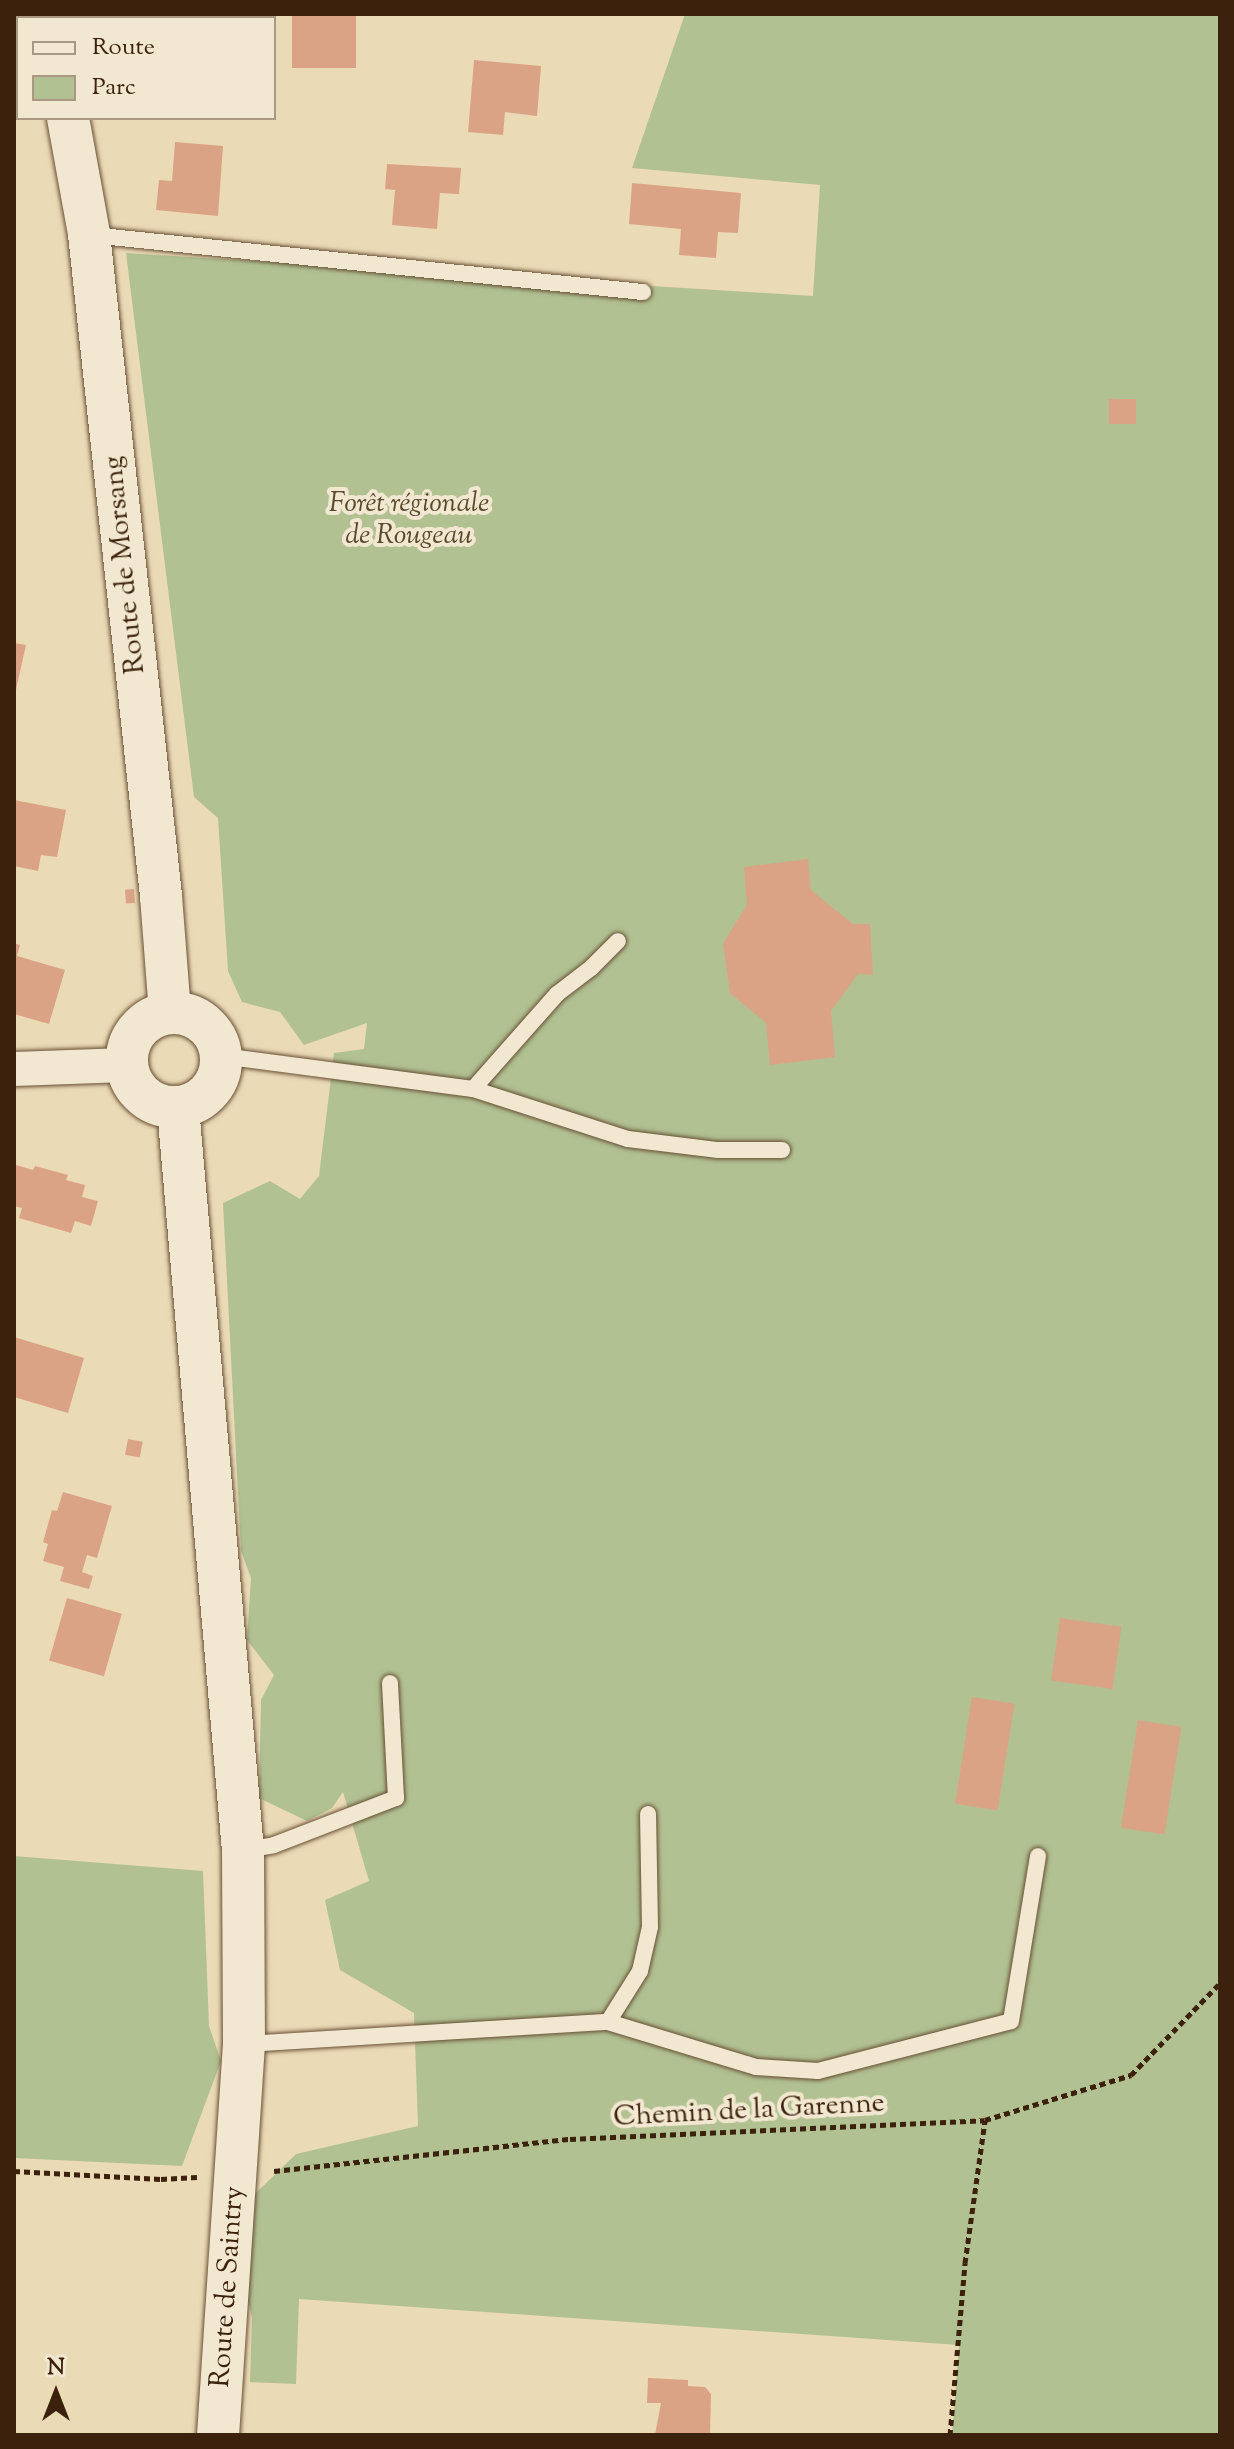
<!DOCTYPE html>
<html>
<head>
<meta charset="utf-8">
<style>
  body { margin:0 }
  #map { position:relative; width:1234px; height:2449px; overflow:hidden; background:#ebdab6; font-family:"Sorts Mill Goudy",serif }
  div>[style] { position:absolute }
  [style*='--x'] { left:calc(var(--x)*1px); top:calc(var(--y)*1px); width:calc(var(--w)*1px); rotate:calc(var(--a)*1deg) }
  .green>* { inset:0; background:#b1c192 }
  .building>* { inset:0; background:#dba386; transform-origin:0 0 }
  .path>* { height:5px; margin-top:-2.5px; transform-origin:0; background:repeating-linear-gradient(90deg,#3c220c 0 6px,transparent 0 10px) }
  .roads { filter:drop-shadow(0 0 2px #685036) drop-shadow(0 0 2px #685036) }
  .service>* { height:16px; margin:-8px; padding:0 8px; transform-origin:8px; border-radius:8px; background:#f2e7d0 }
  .minor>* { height:34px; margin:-17px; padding:0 17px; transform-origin:17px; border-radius:17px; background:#f2e7d0 }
  .tertiary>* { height:42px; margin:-21px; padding:0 21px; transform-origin:21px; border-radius:21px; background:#f2e7d0 }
  .tertiary>.ring { margin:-21px; padding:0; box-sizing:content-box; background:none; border:42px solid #f2e7d0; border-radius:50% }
  span { translate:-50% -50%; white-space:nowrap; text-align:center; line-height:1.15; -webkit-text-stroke:8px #f2e7d0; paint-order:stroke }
  .park-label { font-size:28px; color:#594a2e; font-style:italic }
  .street-label { font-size:28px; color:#3c220c }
  .frame { position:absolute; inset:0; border:16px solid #3c220c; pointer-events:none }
  .legend { position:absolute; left:16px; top:16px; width:260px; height:104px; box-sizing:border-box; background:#f2e7d0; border:2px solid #a99882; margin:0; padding:10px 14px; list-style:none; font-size:24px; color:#3c220c }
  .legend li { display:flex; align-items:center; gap:16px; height:40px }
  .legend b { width:40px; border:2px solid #a99882 }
  .north { position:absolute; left:16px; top:2353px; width:80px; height:80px; -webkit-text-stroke:6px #f2e7d0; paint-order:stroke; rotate:0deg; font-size:22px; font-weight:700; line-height:32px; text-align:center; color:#3c220c }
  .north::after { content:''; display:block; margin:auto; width:28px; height:36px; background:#3c220c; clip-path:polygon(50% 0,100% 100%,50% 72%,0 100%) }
</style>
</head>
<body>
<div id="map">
  <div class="green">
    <i style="clip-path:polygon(685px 14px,1220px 14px,1220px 2435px,952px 2435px,959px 2345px,299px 2299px,296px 2384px,250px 2382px,252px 2318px,247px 2296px,252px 2197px,296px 2154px,418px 2126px,414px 2013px,340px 1970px,325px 1900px,369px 1881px,343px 1792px,332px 1808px,307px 1821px,259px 1798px,261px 1700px,274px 1675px,247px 1640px,251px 1578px,241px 1551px,223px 1203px,270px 1181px,300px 1199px,319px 1176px,334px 1053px,364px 1049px,367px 1023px,304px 1045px,280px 1012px,242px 1002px,228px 971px,218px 818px,194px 797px,126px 253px,813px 296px,820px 185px,632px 168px)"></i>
    <i style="clip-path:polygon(14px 1856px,203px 1871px,209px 2026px,221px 2061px,182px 2166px,14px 2158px)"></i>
  </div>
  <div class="building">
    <i style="left:155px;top:14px;width:56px;height:4px"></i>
    <i style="left:292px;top:14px;width:64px;height:54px"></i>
    <i style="clip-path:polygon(474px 60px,541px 66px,537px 116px,505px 112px,503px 135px,468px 132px)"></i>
    <i style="clip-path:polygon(175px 142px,223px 146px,218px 216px,156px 210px,159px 180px,172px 181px)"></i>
    <i style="clip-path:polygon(387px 164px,461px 168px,459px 194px,440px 193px,437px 229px,392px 225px,395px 190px,385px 189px)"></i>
    <i style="clip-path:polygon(632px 183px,741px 193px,738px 233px,718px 232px,716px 258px,679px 255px,681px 229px,629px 224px)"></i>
    <i style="left:1109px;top:399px;width:27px;height:25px"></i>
    <i style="clip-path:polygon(14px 643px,26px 645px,15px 694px,14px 694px)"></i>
    <i style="clip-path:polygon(14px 800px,66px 810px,57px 857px,41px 855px,38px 871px,14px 866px)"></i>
    <i style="clip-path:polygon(808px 859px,811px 890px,853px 924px,870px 924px,873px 975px,858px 974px,831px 1011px,835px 1057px,770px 1065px,766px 1023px,730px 993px,723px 943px,747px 905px,744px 867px)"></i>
    <i style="left:134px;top:889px;width:14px;height:9px;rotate:86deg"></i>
    <i style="clip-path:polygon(14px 943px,20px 945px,17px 956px,65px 970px,49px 1024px,14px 1014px)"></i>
    <i style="clip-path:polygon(16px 1165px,33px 1170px,35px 1166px,68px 1175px,66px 1180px,85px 1185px,82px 1197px,98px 1201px,91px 1226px,75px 1221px,71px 1233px,19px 1218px,22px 1208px,14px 1206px)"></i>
    <i style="clip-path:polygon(14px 1337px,84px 1358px,68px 1413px,14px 1397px)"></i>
    <i style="left:128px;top:1439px;width:15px;height:16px;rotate:11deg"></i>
    <i style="clip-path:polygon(63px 1492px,112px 1506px,97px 1558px,87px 1555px,82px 1572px,93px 1576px,89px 1589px,60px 1581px,64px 1567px,43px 1561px,48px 1544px,43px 1542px,52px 1510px,57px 1511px)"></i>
    <i style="left:67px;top:1598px;width:57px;height:65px;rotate:16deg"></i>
    <i style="left:1060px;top:1618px;width:62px;height:63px;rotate:8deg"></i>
    <i style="left:972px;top:1697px;width:43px;height:108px;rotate:9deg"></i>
    <i style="left:1138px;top:1720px;width:44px;height:109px;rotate:9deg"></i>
    <i style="clip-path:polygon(648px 2378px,688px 2380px,688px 2386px,705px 2387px,711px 2394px,710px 2435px,655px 2435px,661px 2403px,647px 2403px)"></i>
  </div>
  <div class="path">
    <i style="--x:14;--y:2171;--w:147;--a:3.1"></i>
    <i style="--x:161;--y:2179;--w:36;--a:-3"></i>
    <i style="--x:274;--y:2171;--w:298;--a:-6.2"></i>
    <i style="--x:570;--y:2139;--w:415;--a:-2.6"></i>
    <i style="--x:985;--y:2120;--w:153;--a:-17.1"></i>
    <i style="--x:1131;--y:2075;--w:128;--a:-45.9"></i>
    <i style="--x:950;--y:2435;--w:173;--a:-85"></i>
    <i style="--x:965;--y:2263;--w:144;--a:-82"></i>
  </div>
  <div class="roads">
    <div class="service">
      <i style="--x:91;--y:235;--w:555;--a:5.9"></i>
      <i style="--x:222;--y:1056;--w:253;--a:7.5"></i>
      <i style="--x:473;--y:1089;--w:163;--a:17.9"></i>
      <i style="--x:628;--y:1139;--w:91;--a:7"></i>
      <i style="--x:718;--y:1150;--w:64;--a:0"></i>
      <i style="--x:473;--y:1089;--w:127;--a:-48.5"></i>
      <i style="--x:557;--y:994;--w:43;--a:-37.4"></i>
      <i style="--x:591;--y:968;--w:38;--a:-45"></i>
      <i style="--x:244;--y:1850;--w:30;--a:-9"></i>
      <i style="--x:274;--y:1845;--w:131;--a:-21.1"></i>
      <i style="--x:396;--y:1798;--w:115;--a:-93"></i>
      <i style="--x:608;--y:2022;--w:60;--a:-57.9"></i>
      <i style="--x:640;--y:1971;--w:45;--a:-77.2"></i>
      <i style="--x:650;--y:1927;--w:113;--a:-91"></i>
      <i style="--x:246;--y:2044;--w:363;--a:-3.5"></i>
      <i style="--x:608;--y:2022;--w:155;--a:16.9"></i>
      <i style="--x:756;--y:2067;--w:62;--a:3.7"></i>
      <i style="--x:818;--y:2071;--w:199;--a:-14.5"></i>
      <i style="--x:1011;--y:2021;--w:167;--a:-80.7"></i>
    </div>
    <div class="minor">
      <i style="--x:14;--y:34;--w:4;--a:0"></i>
      <i style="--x:14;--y:1069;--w:112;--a:-2"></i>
    </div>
    <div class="tertiary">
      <i style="--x:57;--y:14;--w:4;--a:90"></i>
      <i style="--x:68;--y:118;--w:118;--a:79.7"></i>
      <i style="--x:89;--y:234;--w:666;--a:83.79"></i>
      <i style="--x:161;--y:896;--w:117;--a:85.6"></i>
      <i class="ring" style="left:127px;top:1013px;width:52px;height:52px"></i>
      <i style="--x:178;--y:1108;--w:746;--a:85"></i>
      <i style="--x:243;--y:1851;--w:193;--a:89.7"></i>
      <i style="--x:244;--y:2044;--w:392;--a:93.8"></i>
    </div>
  </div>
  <div class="park-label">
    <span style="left:409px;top:520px">Forêt régionale<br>de Rougeau</span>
  </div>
  <div class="street-label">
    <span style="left:125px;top:565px;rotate:-96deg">Route de Morsang</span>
    <span style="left:749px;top:2111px;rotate:-3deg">Chemin de la Garenne</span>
    <span style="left:228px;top:2287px;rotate:-86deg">Route de Saintry</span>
  </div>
  <div class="frame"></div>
  <ul class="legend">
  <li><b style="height:10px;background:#f2e7d0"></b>Route</li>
  <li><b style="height:22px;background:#b1c192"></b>Parc</li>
  </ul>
  <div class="north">N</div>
</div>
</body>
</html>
